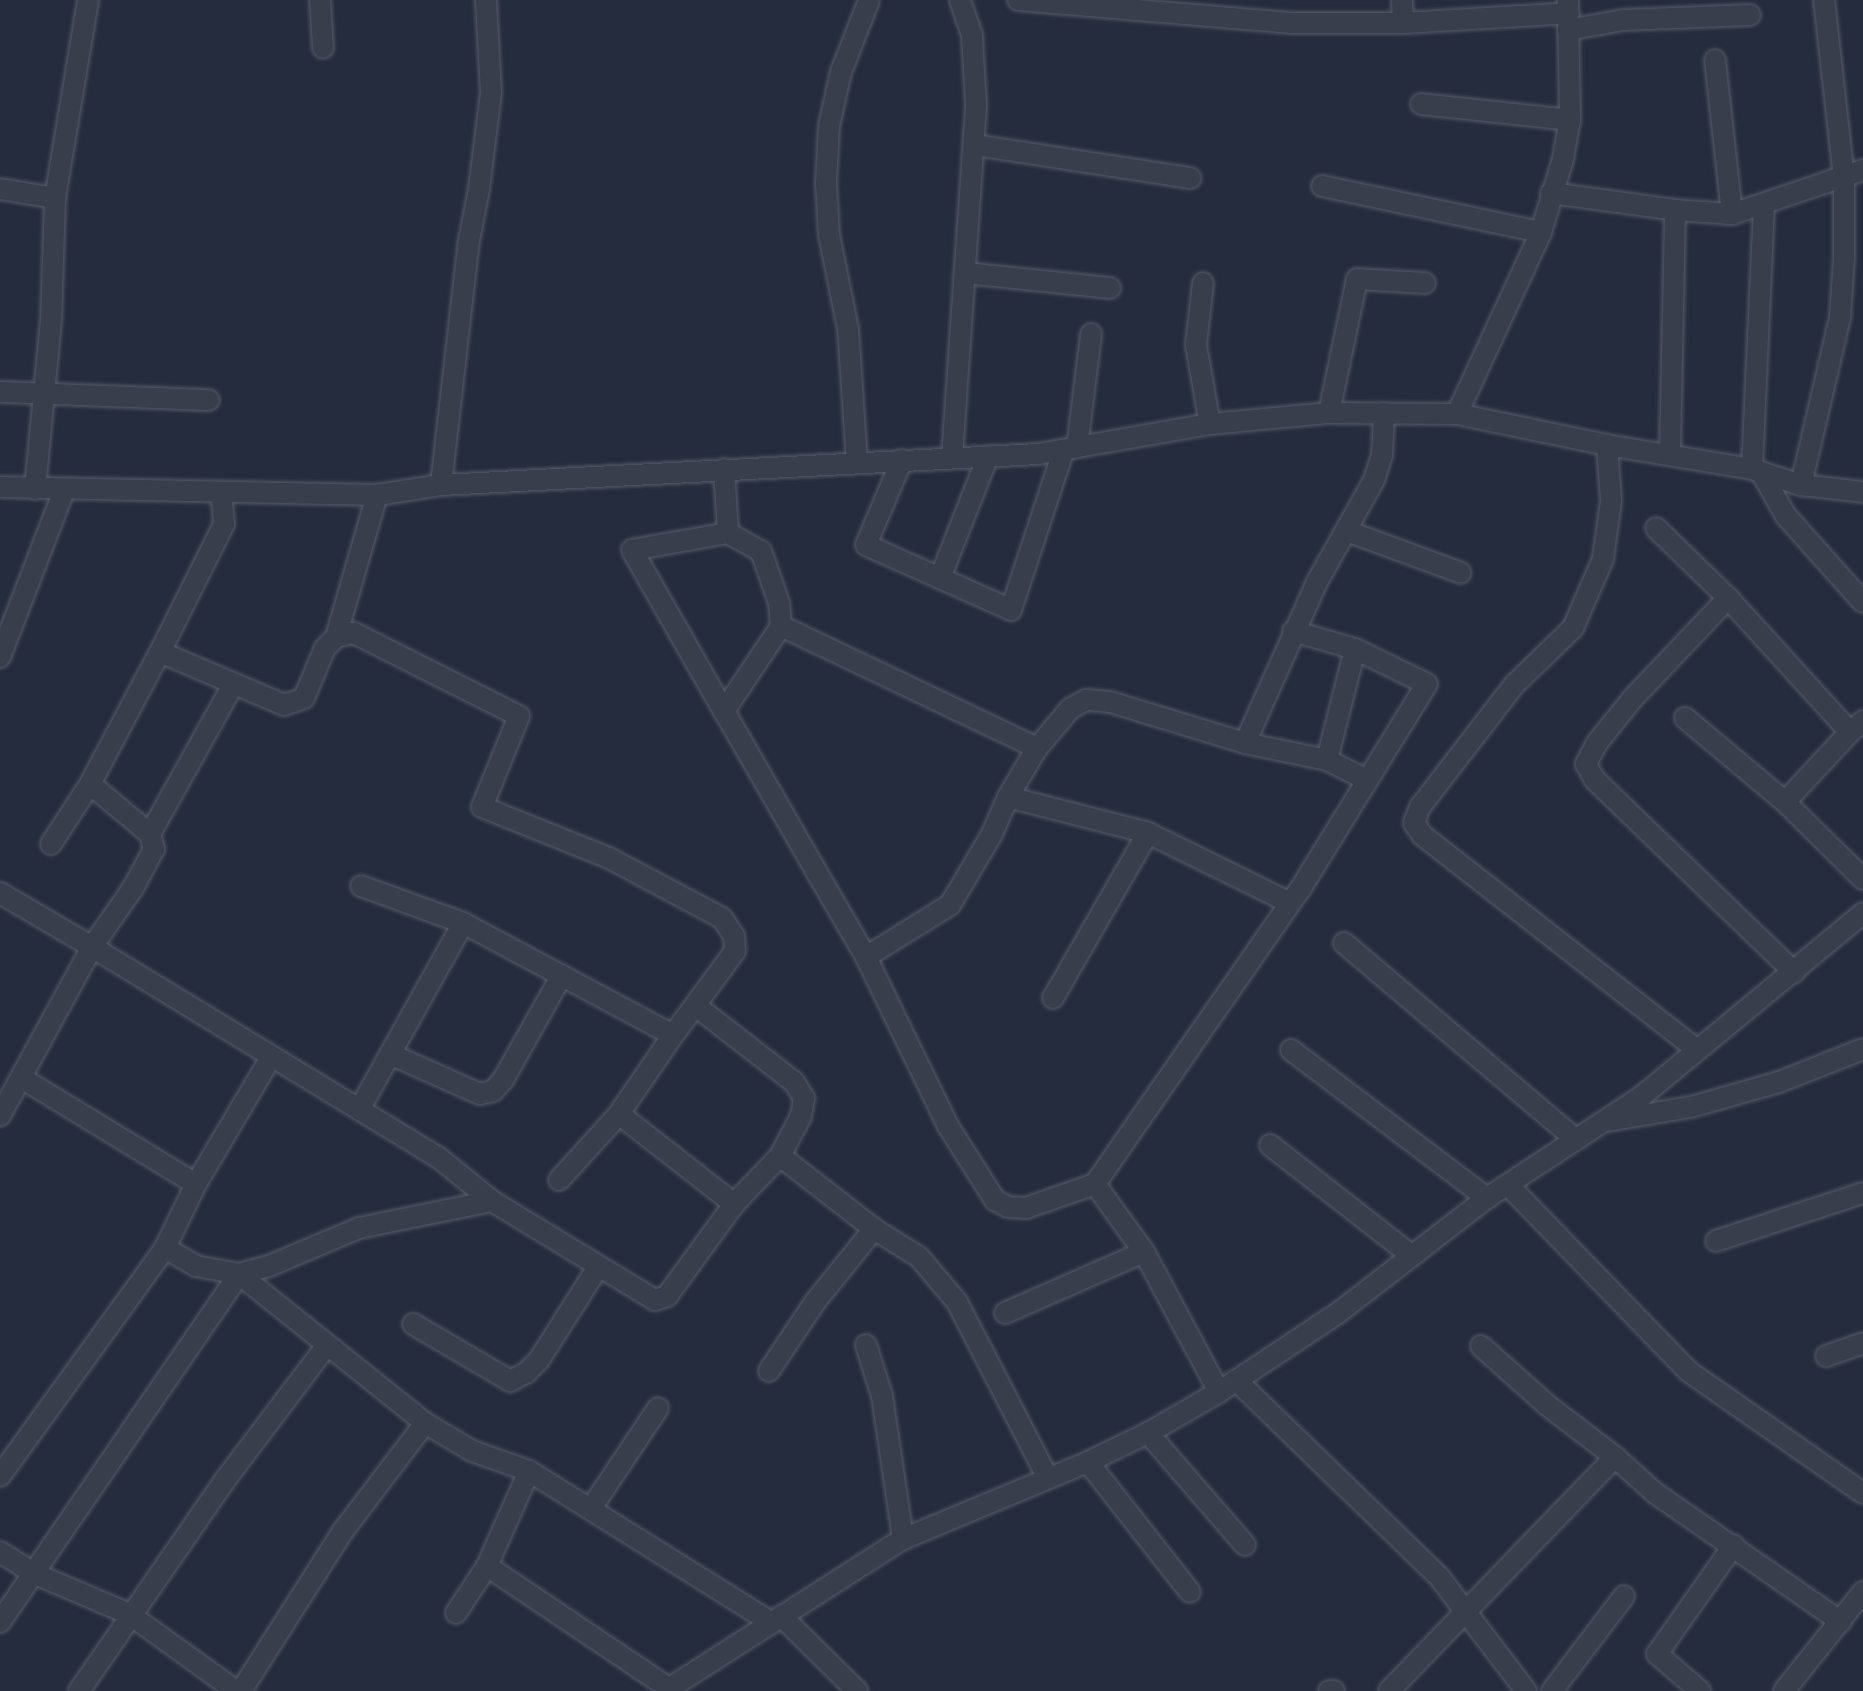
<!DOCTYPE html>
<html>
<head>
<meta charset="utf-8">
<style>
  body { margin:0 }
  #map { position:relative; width:1863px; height:1691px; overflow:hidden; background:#252c3d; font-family:"PT Sans",sans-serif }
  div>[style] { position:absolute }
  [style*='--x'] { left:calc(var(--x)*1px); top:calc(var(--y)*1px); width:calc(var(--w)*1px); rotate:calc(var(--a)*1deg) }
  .roads { filter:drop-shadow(0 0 2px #575c6b) drop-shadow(0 0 2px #575c6b) }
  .minor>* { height:20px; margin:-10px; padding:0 10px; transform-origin:10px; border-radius:10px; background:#393e4d }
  span { translate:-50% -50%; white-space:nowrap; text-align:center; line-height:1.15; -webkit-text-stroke:8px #1e2332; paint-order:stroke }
</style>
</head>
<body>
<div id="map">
  <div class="roads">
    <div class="minor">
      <i style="--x:320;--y:0;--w:48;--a:86.4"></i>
      <i style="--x:1018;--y:0;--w:273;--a:4.8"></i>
      <i style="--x:1290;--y:23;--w:113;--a:0"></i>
      <i style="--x:1403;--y:23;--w:166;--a:-3.4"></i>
      <i style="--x:1402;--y:0;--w:23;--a:88"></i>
      <i style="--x:1568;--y:30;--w:56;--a:-10.3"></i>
      <i style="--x:1623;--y:20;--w:127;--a:-2.3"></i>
      <i style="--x:1715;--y:60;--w:155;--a:83.7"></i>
      <i style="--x:1421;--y:104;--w:150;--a:6.1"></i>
      <i style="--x:974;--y:145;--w:219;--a:8.7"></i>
      <i style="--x:1322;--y:186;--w:224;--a:11.9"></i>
      <i style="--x:0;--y:189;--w:56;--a:9.3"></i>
      <i style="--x:1551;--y:193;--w:125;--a:7.8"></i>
      <i style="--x:1675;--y:210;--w:57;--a:4"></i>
      <i style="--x:1732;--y:214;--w:138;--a:-18.6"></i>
      <i style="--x:965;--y:273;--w:146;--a:5.9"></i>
      <i style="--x:1203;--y:283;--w:62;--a:96.4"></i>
      <i style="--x:1196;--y:345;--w:80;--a:80"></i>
      <i style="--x:0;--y:392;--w:209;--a:2.2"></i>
      <i style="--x:1329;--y:413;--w:137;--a:-78.2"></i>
      <i style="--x:1357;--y:279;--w:68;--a:3.4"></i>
      <i style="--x:1457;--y:414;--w:200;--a:-65.2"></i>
      <i style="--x:1541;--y:232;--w:76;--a:-73.2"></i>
      <i style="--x:1563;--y:159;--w:40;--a:-80"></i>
      <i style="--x:1570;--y:120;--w:120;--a:-91"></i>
      <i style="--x:1607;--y:445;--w:56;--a:85.9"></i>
      <i style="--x:1611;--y:501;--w:59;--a:97.9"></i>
      <i style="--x:1603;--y:559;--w:75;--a:113.5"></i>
      <i style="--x:1573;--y:628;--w:82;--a:136"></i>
      <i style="--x:1514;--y:685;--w:154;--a:127.6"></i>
      <i style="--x:1420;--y:807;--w:17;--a:111"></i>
      <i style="--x:1414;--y:823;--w:14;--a:56"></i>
      <i style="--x:1422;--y:835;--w:348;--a:38"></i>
      <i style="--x:1077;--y:447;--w:114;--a:-82.9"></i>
      <i style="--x:1670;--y:453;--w:243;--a:-88.8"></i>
      <i style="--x:952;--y:458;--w:354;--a:-86.1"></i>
      <i style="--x:976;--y:105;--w:70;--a:-93.3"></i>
      <i style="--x:972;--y:35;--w:37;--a:-109"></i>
      <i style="--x:902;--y:460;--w:92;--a:113"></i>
      <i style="--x:866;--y:545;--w:159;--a:24.1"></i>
      <i style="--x:1011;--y:610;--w:166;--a:-71.8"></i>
      <i style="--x:857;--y:463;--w:134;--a:-93.8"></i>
      <i style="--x:848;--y:329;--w:96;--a:-101.4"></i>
      <i style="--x:829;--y:235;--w:52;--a:-93.3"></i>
      <i style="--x:826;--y:183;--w:57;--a:-87"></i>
      <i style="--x:829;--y:126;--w:55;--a:-77.5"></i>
      <i style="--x:841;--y:72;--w:77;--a:-68.7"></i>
      <i style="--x:724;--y:469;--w:64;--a:86.4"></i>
      <i style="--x:728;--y:533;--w:97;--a:170"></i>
      <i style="--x:632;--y:550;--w:185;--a:60.3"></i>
      <i style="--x:724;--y:711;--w:185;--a:60.1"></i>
      <i style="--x:816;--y:871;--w:99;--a:59.8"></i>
      <i style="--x:866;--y:957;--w:188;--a:64.1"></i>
      <i style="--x:948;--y:1126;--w:88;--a:57.6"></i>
      <i style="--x:995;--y:1200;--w:15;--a:28"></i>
      <i style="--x:1008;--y:1207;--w:18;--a:3"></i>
      <i style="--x:1026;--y:1208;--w:73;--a:-19.2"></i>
      <i style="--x:1095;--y:1184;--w:357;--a:-55.2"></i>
      <i style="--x:1299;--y:891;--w:243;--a:-58.3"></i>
      <i style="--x:1427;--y:684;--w:80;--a:-154.1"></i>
      <i style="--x:1355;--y:649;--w:114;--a:104.2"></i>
      <i style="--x:1327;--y:760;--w:84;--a:-168.3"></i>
      <i style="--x:1245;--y:743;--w:141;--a:-163.1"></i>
      <i style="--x:1110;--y:702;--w:24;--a:-175"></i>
      <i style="--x:1086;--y:700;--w:18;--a:151"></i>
      <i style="--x:1070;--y:709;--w:51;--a:130.2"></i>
      <i style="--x:1037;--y:748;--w:284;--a:-154.5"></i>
      <i style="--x:781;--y:626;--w:102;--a:123.8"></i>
      <i style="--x:1752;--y:469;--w:265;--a:-87.4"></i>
      <i style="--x:1761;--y:472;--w:51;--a:60.4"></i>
      <i style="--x:1786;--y:516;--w:115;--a:48.2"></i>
      <i style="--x:441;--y:485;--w:246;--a:-83.5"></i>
      <i style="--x:469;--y:241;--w:53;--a:-79.1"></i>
      <i style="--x:479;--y:189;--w:97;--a:-82.9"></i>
      <i style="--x:491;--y:93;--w:93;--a:-93.1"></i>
      <i style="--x:1801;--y:485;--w:171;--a:-76.9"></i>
      <i style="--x:1840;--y:318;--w:61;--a:-86.2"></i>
      <i style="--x:1844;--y:257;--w:79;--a:-90"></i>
      <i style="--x:1844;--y:178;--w:179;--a:-96.4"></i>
      <i style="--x:0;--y:487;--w:377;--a:1.2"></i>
      <i style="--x:377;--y:495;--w:65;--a:-8.9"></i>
      <i style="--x:441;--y:485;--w:598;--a:-2.97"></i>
      <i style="--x:1038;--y:454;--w:175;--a:-9.9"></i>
      <i style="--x:1210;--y:424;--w:120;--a:-5.3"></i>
      <i style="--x:1329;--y:413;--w:128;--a:0.4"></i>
      <i style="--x:1457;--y:414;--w:153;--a:11.7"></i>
      <i style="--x:1607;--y:445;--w:147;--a:9.4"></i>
      <i style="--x:1752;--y:469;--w:52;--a:18.1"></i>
      <i style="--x:1801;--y:485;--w:62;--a:6.4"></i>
      <i style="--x:35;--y:489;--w:169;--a:-84.6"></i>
      <i style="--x:51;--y:321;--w:123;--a:-88.1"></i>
      <i style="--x:55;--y:198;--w:201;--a:-80.5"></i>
      <i style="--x:1656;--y:528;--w:100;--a:44.2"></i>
      <i style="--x:1728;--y:598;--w:181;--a:47.7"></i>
      <i style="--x:1850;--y:732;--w:17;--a:-40"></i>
      <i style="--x:1347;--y:531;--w:121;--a:20.2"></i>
      <i style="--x:728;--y:533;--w:38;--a:29"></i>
      <i style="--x:761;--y:551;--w:55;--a:70.9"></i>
      <i style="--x:779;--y:603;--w:23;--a:85"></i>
      <i style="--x:940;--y:578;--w:131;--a:-68.5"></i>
      <i style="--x:1728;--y:598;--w:138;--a:133.5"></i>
      <i style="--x:1633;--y:698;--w:58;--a:128.7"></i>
      <i style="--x:1597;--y:743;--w:24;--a:118"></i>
      <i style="--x:1586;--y:764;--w:18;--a:61"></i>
      <i style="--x:1595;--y:780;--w:277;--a:44"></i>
      <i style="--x:1293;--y:631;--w:65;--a:16.2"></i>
      <i style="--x:336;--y:637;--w:148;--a:-73.9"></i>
      <i style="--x:160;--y:652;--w:143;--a:-63.4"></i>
      <i style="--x:224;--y:524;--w:32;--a:-95"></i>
      <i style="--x:0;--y:657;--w:179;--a:-69"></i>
      <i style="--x:1685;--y:718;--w:131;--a:40"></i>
      <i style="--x:1785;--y:802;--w:110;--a:44.6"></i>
      <i style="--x:1245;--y:743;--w:176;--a:-65.9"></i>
      <i style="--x:1317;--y:582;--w:117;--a:-60.8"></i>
      <i style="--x:1374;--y:480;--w:25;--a:-72"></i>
      <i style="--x:1382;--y:456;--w:43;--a:-87.3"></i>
      <i style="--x:1037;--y:748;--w:57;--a:120.6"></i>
      <i style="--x:1008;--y:797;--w:145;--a:14.4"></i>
      <i style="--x:1148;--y:833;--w:158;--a:26.2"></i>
      <i style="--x:1327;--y:760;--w:45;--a:26.6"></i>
      <i style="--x:90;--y:784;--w:78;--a:39.8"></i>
      <i style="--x:150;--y:834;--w:16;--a:75"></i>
      <i style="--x:154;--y:849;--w:44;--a:118.3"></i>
      <i style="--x:133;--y:888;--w:72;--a:124.8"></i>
      <i style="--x:92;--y:947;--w:405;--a:31.3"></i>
      <i style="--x:438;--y:1157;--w:70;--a:39.2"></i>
      <i style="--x:492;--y:1201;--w:191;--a:31.3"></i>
      <i style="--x:655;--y:1300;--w:13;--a:-18"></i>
      <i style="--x:667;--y:1296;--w:114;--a:-53.9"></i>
      <i style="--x:734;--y:1204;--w:66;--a:-46.2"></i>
      <i style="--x:780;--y:1156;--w:119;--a:37.8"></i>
      <i style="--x:874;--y:1229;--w:53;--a:31.9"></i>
      <i style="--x:919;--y:1257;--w:59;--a:49.8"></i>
      <i style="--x:957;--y:1302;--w:198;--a:62.7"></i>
      <i style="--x:1785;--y:802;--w:96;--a:-47.1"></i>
      <i style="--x:150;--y:834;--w:171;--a:-60.9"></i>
      <i style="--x:51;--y:844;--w:72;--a:-57"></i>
      <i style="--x:90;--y:784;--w:149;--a:-62.1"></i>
      <i style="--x:160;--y:652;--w:135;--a:23.1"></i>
      <i style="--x:284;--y:705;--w:21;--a:-19"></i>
      <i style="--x:304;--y:698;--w:54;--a:-67.2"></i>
      <i style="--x:325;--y:648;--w:16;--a:-45"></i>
      <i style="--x:336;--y:637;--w:18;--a:-13"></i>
      <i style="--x:354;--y:633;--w:185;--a:26.7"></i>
      <i style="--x:519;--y:716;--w:98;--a:112.1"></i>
      <i style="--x:482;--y:807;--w:137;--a:21.9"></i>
      <i style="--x:609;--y:858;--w:128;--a:28"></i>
      <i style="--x:722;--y:918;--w:22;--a:56"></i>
      <i style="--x:734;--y:936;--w:15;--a:86"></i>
      <i style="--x:735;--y:951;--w:104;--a:126.4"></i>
      <i style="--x:361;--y:886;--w:109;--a:19.9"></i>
      <i style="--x:463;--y:923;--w:238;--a:28.1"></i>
      <i style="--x:673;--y:1035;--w:96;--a:124.4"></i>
      <i style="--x:619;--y:1114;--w:146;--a:38"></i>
      <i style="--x:0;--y:893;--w:107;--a:30.4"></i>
      <i style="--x:92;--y:947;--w:192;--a:118.6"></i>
      <i style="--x:1344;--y:943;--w:303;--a:40.3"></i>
      <i style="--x:866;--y:957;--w:99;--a:-31.8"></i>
      <i style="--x:950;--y:905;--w:82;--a:-59.4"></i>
      <i style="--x:992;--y:834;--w:40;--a:-66.6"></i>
      <i style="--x:1053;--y:998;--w:190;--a:-60.1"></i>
      <i style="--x:696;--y:1006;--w:124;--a:37.8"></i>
      <i style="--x:794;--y:1082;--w:19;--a:58"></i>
      <i style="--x:804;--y:1098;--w:18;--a:99"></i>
      <i style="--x:801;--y:1116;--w:45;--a:117.7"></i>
      <i style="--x:1291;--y:1050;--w:246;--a:37.1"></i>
      <i style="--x:390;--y:1054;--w:98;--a:24"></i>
      <i style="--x:480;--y:1094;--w:13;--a:-13"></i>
      <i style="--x:493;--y:1091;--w:15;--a:-48"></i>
      <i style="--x:503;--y:1080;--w:120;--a:-60.7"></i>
      <i style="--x:23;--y:1079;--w:202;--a:31.3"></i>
      <i style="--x:359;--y:1110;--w:214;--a:-60.9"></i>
      <i style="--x:1607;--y:1121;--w:85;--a:-9.5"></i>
      <i style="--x:1691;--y:1107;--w:91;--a:-15.9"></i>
      <i style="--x:1779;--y:1082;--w:90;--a:-21.4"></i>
      <i style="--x:1270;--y:1145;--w:179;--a:38"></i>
      <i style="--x:559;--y:1180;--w:89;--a:-47.7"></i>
      <i style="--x:1095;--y:1184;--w:84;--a:54.2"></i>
      <i style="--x:1144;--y:1252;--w:159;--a:61.8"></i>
      <i style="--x:1508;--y:1185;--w:259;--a:45.9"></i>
      <i style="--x:1688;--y:1371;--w:213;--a:34.9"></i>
      <i style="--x:1716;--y:1241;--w:155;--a:-18.1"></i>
      <i style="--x:165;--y:1248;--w:36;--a:30"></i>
      <i style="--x:196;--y:1266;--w:44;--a:10.5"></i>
      <i style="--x:239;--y:1274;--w:31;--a:-15"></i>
      <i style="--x:269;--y:1266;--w:98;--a:-22.9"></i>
      <i style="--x:359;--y:1228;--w:136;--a:-11.5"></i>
      <i style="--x:1005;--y:1313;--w:152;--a:-23.7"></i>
      <i style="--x:413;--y:1324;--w:113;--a:30.4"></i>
      <i style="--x:510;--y:1381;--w:18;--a:-27"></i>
      <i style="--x:526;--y:1373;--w:18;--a:-45"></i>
      <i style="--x:539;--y:1360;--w:110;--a:-57.6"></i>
      <i style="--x:866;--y:1345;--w:53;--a:72.6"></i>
      <i style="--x:882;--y:1396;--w:145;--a:81.6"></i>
      <i style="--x:1481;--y:1346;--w:89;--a:41.8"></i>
      <i style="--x:1547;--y:1405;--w:86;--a:37.4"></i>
      <i style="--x:1615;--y:1457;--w:54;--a:42"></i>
      <i style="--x:1655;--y:1493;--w:226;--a:34.7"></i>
      <i style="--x:1826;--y:1356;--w:39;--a:-19"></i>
      <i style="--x:769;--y:1371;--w:83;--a:-56.3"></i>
      <i style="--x:815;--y:1302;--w:94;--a:-51.1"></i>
      <i style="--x:1236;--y:1380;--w:284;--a:44.1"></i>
      <i style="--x:1440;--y:1578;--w:142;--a:52.7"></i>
      <i style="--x:1148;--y:1433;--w:148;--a:49.1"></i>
      <i style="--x:1088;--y:1462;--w:165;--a:51.9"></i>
      <i style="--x:0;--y:1476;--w:281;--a:-54.1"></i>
      <i style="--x:165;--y:1248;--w:71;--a:-64.2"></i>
      <i style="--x:196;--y:1184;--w:147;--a:-59.4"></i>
      <i style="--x:592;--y:1507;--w:119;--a:-56.3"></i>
      <i style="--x:0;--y:1552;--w:39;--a:32"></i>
      <i style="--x:33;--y:1573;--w:104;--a:23.1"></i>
      <i style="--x:129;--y:1614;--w:132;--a:35.7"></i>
      <i style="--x:487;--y:1566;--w:104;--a:-66.1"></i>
      <i style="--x:456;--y:1613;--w:56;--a:-56.6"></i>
      <i style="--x:487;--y:1566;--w:224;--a:33.9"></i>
      <i style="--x:781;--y:1616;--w:107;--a:44.6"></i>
      <i style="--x:0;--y:1622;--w:422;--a:-55.5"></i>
      <i style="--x:239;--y:1274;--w:238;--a:38.7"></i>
      <i style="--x:425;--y:1423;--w:55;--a:30.8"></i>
      <i style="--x:472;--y:1451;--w:60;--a:19.3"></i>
      <i style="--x:529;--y:1471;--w:283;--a:32"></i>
      <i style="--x:79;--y:1691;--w:257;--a:-55.3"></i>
      <i style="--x:225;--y:1480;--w:169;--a:-52.9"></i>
      <i style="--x:241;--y:1691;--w:190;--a:-57.5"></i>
      <i style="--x:343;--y:1531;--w:136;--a:-52.8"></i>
      <i style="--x:665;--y:1691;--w:282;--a:-32.6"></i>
      <i style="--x:903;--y:1539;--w:200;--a:-22.6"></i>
      <i style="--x:1088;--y:1462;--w:67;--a:-25.8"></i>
      <i style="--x:1148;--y:1433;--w:82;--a:-30"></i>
      <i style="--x:1219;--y:1392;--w:143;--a:-33.6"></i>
      <i style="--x:1338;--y:1313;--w:188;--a:-37.7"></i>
      <i style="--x:1487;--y:1198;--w:186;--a:-33.3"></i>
      <i style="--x:1642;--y:1096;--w:287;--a:-39.6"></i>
      <i style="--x:1329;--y:1691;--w:5;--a:0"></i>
      <i style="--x:1389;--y:1691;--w:325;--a:-46"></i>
      <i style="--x:1552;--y:1691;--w:119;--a:-52.8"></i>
      <i style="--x:1700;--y:1691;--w:57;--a:-139.3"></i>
      <i style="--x:1657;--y:1654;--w:133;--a:-54.8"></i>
      <i style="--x:1784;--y:1691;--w:127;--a:-51.4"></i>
    </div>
  </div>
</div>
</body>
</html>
